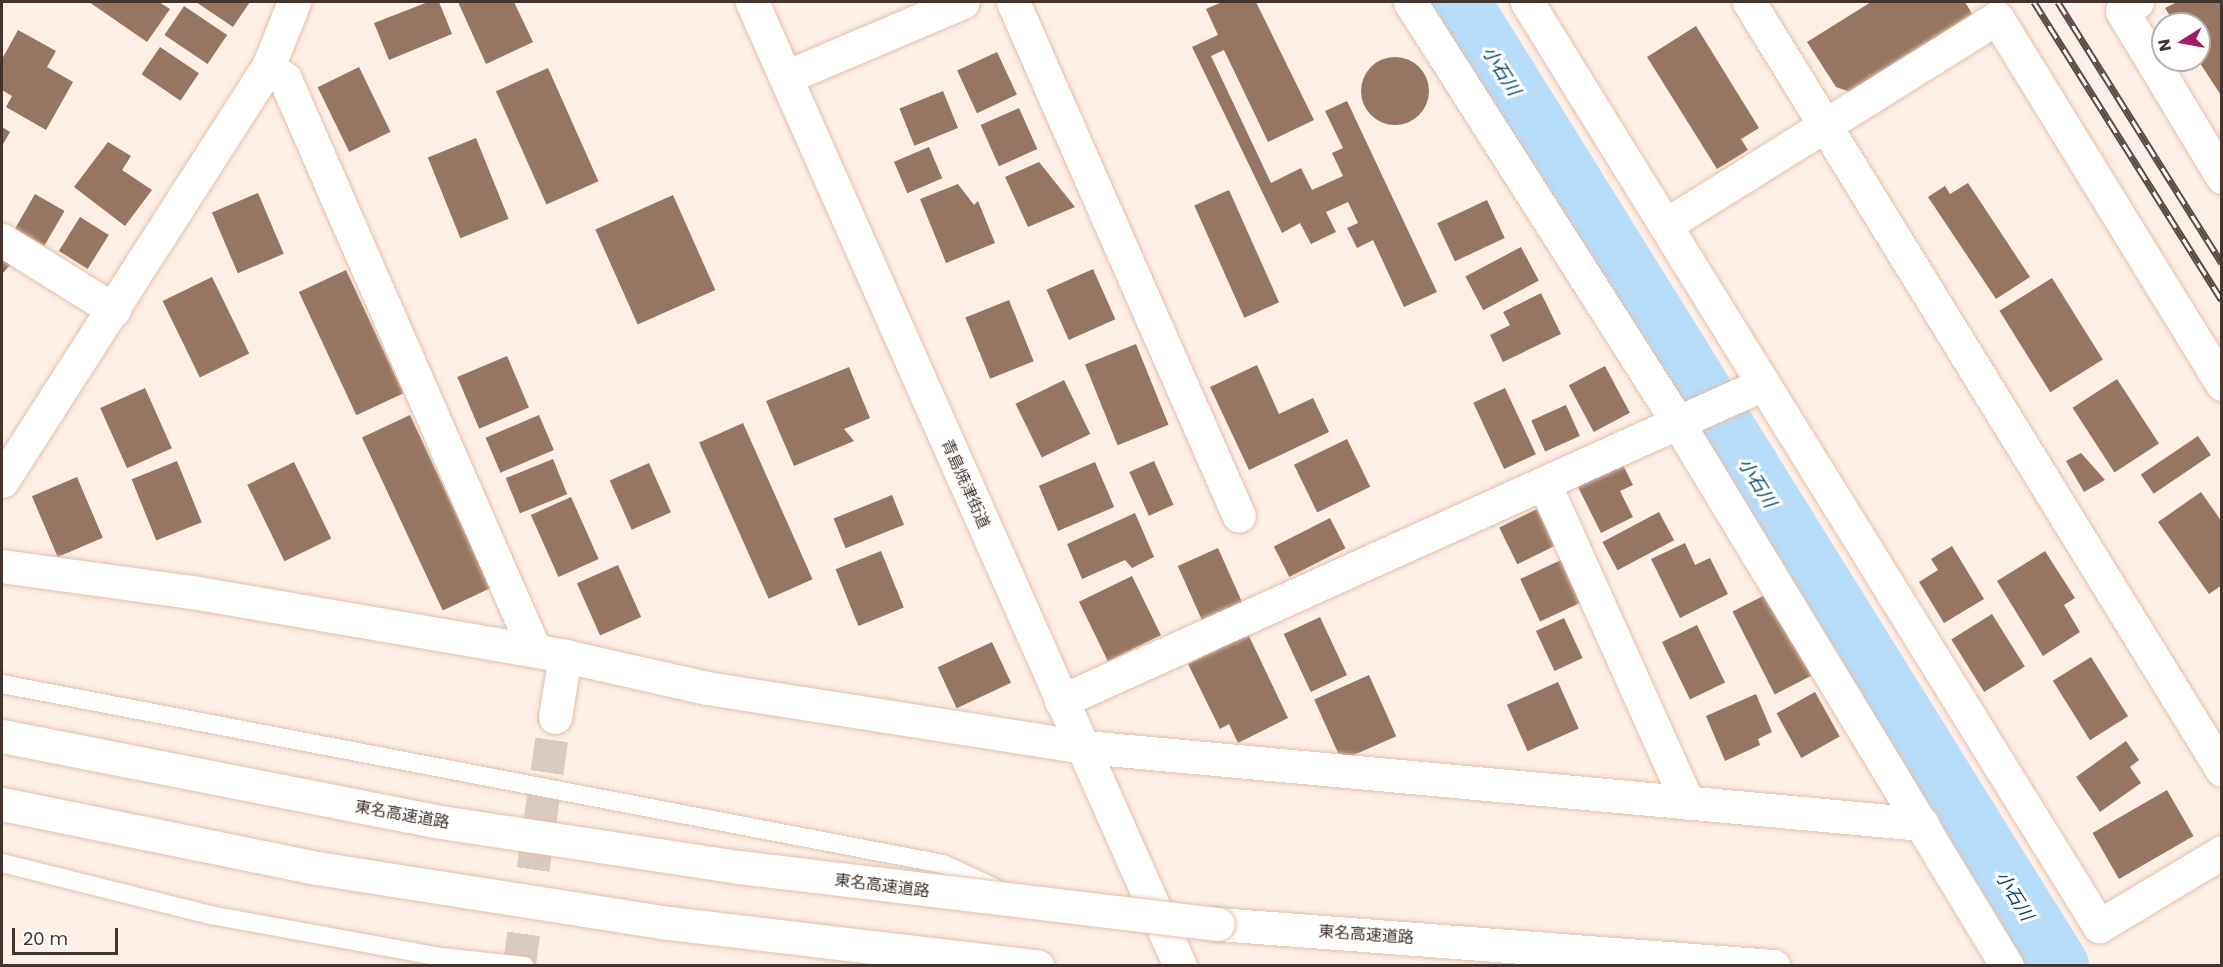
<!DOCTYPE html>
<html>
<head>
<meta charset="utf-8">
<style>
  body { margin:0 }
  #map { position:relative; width:2223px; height:967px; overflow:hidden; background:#feefe7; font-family:Poppins,"Noto Sans JP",sans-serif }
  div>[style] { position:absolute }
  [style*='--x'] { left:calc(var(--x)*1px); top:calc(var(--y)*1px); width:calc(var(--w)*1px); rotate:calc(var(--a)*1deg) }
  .river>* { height:64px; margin:-32px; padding:0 32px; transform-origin:32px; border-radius:32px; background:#b7ddfb }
  .building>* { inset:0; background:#967662; transform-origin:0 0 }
  .round { border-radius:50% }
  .minor-tunnel>* { height:33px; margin-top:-16.5px; transform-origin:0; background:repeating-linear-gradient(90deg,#d9cac2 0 33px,transparent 0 49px) }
  .roads { filter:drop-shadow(0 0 2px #e3c0ab) drop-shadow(0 0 2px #e3c0ab) }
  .service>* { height:18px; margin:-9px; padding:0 9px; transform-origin:9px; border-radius:9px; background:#fff }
  .minor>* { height:33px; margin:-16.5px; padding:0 16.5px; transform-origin:16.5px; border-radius:16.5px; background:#fff }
  .tertiary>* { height:33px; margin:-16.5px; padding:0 16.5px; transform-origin:16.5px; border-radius:16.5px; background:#fff }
  .secondary>* { height:33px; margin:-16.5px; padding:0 16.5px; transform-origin:16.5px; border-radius:16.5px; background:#fff }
  .motorway>* { height:33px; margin:-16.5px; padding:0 16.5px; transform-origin:16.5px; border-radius:16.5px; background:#fff }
  .rail>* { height:7px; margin-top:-3.5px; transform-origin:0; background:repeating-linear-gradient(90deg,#fff 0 14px,#584941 0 28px); box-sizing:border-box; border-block:2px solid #584941 }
  .bridges { filter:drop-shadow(0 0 2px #e3c0ab) drop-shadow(0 0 2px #e3c0ab) }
  .motorway-bridge>* { height:33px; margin:-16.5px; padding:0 16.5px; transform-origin:16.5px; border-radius:16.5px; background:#fff }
  span { translate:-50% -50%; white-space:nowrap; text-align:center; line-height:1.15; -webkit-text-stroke:6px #fff; paint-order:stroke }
  .street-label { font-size:16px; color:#43352d }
  .water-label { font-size:18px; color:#004469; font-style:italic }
  .frame { position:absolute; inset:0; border:3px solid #43352d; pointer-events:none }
  .north { position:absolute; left:2151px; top:12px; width:60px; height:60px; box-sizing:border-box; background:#fff; border:2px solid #b4aeab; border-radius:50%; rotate:259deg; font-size:16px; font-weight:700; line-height:24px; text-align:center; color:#43352d }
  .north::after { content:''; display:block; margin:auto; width:21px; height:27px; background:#a21b67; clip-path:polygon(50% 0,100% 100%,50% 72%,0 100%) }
  .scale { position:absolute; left:12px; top:928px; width:106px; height:27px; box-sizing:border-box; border:3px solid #43352d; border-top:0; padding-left:8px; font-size:18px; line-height:21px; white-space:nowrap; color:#43352d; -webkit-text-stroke:4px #fff; paint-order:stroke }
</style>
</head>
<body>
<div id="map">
  <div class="river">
    <i style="--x:1458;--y:2;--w:1135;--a:58.14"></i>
  </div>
  <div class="building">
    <i style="clip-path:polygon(89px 2px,159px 2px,170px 9px,147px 42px)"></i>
    <i style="clip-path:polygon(196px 2px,250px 2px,233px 27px)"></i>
    <i style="clip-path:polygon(428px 2px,439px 2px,452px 34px,389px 60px,374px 23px)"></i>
    <i style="clip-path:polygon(458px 2px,514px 2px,533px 42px,486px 64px)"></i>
    <i style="clip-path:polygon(1222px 2px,1256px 2px,1314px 120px,1268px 142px,1224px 50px,1211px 56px,1271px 183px,1301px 168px,1312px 190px,1343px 176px,1332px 153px,1343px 148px,1325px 111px,1347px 101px,1437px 292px,1404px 307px,1373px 240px,1357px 248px,1347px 228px,1358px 223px,1348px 202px,1326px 212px,1336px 232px,1311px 244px,1300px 223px,1282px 233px,1192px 47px,1218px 35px,1206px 9px)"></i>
    <i style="clip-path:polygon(1871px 2px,1965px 2px,1974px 17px,1853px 93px,1836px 87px,1807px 42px)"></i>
    <i style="clip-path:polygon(2177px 2px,2222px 2px,2222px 97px,2198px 60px,2199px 24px,2175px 24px,2165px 8px)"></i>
    <i style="left:184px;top:6px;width:52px;height:35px;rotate:34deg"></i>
    <i style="clip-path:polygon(1696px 26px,1759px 128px,1741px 139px,1748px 150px,1717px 169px,1647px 57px)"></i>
    <i style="clip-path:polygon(18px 30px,56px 51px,47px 67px,73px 82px,46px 130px,6px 107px,12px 96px,2px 90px,2px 59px)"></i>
    <i style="left:160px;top:47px;width:47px;height:33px;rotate:34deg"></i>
    <i style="left:997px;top:52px;width:47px;height:44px;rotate:65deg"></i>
    <i class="round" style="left:1361px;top:57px;width:68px;height:68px"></i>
    <i style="left:359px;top:67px;width:72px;height:46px;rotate:64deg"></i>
    <i style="left:548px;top:68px;width:124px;height:57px;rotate:66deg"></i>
    <i style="left:943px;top:91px;width:40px;height:47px;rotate:68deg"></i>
    <i style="left:1019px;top:108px;width:45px;height:42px;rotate:66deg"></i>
    <i style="clip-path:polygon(2px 127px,10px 132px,2px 146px)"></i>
    <i style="left:476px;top:138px;width:87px;height:52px;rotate:68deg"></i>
    <i style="clip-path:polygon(108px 142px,131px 156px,122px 170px,152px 190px,125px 226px,74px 187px)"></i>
    <i style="left:929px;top:147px;width:34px;height:38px;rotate:67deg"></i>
    <i style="clip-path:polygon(1039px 162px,1075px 207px,1028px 227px,1005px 177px)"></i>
    <i style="clip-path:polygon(1968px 183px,2030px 277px,1996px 299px,1928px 197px,1945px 186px,1950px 194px)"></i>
    <i style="clip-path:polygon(958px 184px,974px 205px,978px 201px,995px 243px,946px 263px,920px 199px)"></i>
    <i style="left:1229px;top:190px;width:123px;height:38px;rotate:66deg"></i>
    <i style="left:258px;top:193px;width:66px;height:50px;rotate:67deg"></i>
    <i style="left:35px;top:194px;width:34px;height:40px;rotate:30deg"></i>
    <i style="left:673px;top:195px;width:104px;height:85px;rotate:66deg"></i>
    <i style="left:1487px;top:200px;width:42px;height:55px;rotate:65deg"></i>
    <i style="left:80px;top:217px;width:34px;height:40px;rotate:32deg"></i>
    <i style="left:1521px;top:247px;width:38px;height:63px;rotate:62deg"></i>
    <i style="clip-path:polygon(2px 257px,10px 265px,2px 274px)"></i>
    <i style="left:1093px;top:269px;width:55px;height:51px;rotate:66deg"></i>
    <i style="left:346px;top:270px;width:136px;height:52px;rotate:65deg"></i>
    <i style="left:212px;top:277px;width:85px;height:55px;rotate:64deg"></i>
    <i style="left:2052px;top:278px;width:96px;height:62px;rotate:58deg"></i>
    <i style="clip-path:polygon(1541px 293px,1561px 334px,1503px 362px,1490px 335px,1510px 325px,1503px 312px)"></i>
    <i style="left:1009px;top:300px;width:66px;height:47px;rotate:68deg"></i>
    <i style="left:1136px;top:344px;width:87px;height:55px;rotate:68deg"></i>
    <i style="left:507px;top:356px;width:56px;height:54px;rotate:67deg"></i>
    <i style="clip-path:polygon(1257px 365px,1279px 414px,1313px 398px,1329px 432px,1249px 470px,1210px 387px)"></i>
    <i style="left:1605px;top:366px;width:53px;height:41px;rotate:62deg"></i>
    <i style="clip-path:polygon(849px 367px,870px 418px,844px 429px,854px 441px,794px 466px,766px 401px)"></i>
    <i style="left:2117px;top:379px;width:77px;height:53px;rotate:57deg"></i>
    <i style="left:1064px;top:380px;width:60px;height:54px;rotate:64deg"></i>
    <i style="left:145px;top:388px;width:66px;height:49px;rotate:66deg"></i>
    <i style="left:1505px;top:388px;width:73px;height:35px;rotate:65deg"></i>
    <i style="left:1566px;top:405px;width:34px;height:38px;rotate:66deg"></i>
    <i style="left:410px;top:415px;width:191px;height:53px;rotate:65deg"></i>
    <i style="left:539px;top:415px;width:38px;height:58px;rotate:67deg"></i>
    <i style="left:743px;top:423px;width:171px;height:48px;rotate:66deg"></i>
    <i style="left:2198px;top:436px;width:23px;height:69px;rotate:56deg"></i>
    <i style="left:1347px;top:439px;width:53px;height:59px;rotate:64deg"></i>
    <i style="clip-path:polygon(2081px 453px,2105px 480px,2084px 492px,2066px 461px)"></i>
    <i style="left:553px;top:459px;width:38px;height:51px;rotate:68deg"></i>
    <i style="left:177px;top:461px;width:66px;height:49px;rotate:68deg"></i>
    <i style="left:1154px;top:461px;width:48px;height:27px;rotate:66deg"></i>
    <i style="clip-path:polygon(1621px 461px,1633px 485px,1620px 491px,1633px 517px,1601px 533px,1576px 483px)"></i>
    <i style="left:294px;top:462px;width:85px;height:52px;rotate:64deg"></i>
    <i style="left:1095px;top:462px;width:49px;height:61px;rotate:67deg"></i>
    <i style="left:649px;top:463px;width:54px;height:43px;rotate:66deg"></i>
    <i style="left:77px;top:477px;width:66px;height:49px;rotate:67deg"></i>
    <i style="clip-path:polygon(2201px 492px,2222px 522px,2222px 585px,2209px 594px,2158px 522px)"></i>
    <i style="left:892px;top:495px;width:32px;height:63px;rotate:68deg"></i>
    <i style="left:571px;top:497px;width:68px;height:44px;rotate:66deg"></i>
    <i style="left:1537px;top:509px;width:41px;height:42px;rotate:64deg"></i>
    <i style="left:1659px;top:512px;width:32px;height:64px;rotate:62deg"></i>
    <i style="clip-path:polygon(1135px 513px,1154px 557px,1132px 568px,1125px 560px,1082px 579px,1067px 544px)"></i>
    <i style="left:1330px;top:518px;width:34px;height:63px;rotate:63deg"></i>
    <i style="clip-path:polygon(1685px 543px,1695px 565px,1710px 558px,1728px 594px,1680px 618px,1651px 559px)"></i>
    <i style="clip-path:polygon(1952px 546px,1984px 599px,1944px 623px,1919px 582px,1938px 570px,1931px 559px)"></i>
    <i style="left:1218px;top:548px;width:60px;height:44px;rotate:66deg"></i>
    <i style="left:881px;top:551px;width:61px;height:49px;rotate:68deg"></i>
    <i style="clip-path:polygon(2045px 551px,2075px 598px,2064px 605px,2080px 632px,2043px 656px,1997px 581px)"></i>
    <i style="left:1561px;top:560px;width:47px;height:45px;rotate:65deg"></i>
    <i style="left:618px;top:565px;width:57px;height:45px;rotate:66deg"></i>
    <i style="left:1132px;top:576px;width:66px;height:59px;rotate:64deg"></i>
    <i style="left:1769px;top:593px;width:93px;height:41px;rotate:63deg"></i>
    <i style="left:1992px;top:614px;width:62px;height:48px;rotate:58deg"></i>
    <i style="left:1320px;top:617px;width:64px;height:40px;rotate:65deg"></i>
    <i style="left:1564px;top:618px;width:44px;height:31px;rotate:65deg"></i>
    <i style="left:1697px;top:625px;width:64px;height:39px;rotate:64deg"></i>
    <i style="clip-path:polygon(1248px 634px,1288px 718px,1238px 743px,1229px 724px,1220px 729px,1188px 664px)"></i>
    <i style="left:992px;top:642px;width:45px;height:60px;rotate:65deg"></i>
    <i style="left:2091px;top:657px;width:70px;height:45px;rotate:58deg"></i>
    <i style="left:1369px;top:675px;width:67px;height:60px;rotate:66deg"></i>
    <i style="left:1558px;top:682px;width:51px;height:56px;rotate:66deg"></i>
    <i style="left:1815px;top:692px;width:51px;height:44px;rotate:61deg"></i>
    <i style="clip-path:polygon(1756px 694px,1772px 732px,1758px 739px,1760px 745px,1725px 761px,1706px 716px)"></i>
    <i style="clip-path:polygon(2126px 741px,2139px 760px,2130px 767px,2141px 783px,2100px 812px,2076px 777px)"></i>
    <i style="left:2167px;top:790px;width:53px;height:86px;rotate:60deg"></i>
  </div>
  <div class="minor-tunnel">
    <i style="--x:519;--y:966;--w:252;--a:-81.8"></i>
  </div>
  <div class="roads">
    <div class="service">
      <i style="--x:2;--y:684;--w:958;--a:10.83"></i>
      <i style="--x:943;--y:864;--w:60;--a:24.8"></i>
      <i style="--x:2;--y:863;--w:214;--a:14"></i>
      <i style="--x:210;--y:915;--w:235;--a:10.3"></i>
      <i style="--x:441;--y:957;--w:84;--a:6.1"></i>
    </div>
    <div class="minor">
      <i style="--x:1013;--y:2;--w:561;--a:66.27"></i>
      <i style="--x:1410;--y:2;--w:499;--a:57.5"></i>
      <i style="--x:1678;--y:423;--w:635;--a:58.79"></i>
      <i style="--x:1527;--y:2;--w:1087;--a:58.24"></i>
      <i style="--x:2099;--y:926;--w:144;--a:-31"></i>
      <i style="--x:2137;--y:2;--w:17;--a:149"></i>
      <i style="--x:2122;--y:11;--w:194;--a:58.9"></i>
      <i style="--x:268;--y:67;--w:21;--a:35"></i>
      <i style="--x:285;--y:79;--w:624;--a:66.39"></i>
      <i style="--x:1667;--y:224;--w:389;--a:-32"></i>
      <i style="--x:1997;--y:18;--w:430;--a:58.4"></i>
      <i style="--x:2;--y:240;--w:132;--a:32"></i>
      <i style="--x:2;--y:481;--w:492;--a:-57.3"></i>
      <i style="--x:268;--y:67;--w:70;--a:-68.2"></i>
      <i style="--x:1544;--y:483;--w:351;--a:65.8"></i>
      <i style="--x:2;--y:566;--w:192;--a:7.8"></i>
      <i style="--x:192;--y:592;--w:378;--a:9.7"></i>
      <i style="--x:565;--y:656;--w:146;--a:12.7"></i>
      <i style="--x:707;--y:688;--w:383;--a:8.9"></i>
      <i style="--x:1085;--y:747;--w:841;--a:5.26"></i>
      <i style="--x:1061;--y:701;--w:768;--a:-24.3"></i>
      <i style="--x:555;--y:717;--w:62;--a:-80.7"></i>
    </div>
    <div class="tertiary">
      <i style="--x:1749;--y:2;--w:902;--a:58.37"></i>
      <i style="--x:786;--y:77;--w:192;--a:-23"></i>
    </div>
    <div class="secondary">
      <i style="--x:752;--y:2;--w:1055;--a:66.06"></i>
    </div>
    <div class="motorway">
      <i style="--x:1218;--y:924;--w:557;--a:4.33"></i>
    </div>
  </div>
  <div class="rail">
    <i style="--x:2034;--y:2;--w:352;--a:57.8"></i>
    <i style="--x:2058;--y:2;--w:308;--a:57.9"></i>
  </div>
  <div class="bridges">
    <div class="motorway-bridge">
      <i style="--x:2;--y:736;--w:440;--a:11.1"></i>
      <i style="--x:434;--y:821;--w:308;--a:8.6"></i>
      <i style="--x:739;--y:867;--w:482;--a:6.8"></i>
      <i style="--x:2;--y:804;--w:321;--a:11.5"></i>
      <i style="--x:317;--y:868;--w:356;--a:8.9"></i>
      <i style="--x:669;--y:923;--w:371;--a:6.7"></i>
    </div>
  </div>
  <div class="street-label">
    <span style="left:965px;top:484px;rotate:66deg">青島焼津街道</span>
    <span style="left:402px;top:815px;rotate:10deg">東名高速道路</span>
    <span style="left:882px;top:886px;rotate:7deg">東名高速道路</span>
    <span style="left:1366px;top:935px;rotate:4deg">東名高速道路</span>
  </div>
  <div class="water-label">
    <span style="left:1501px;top:71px;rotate:58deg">小石川</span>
    <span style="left:1757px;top:483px;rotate:58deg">小石川</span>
    <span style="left:2014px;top:896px;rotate:58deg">小石川</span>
  </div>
  <div class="frame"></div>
  <div class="north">N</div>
  <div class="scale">20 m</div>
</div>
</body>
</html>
